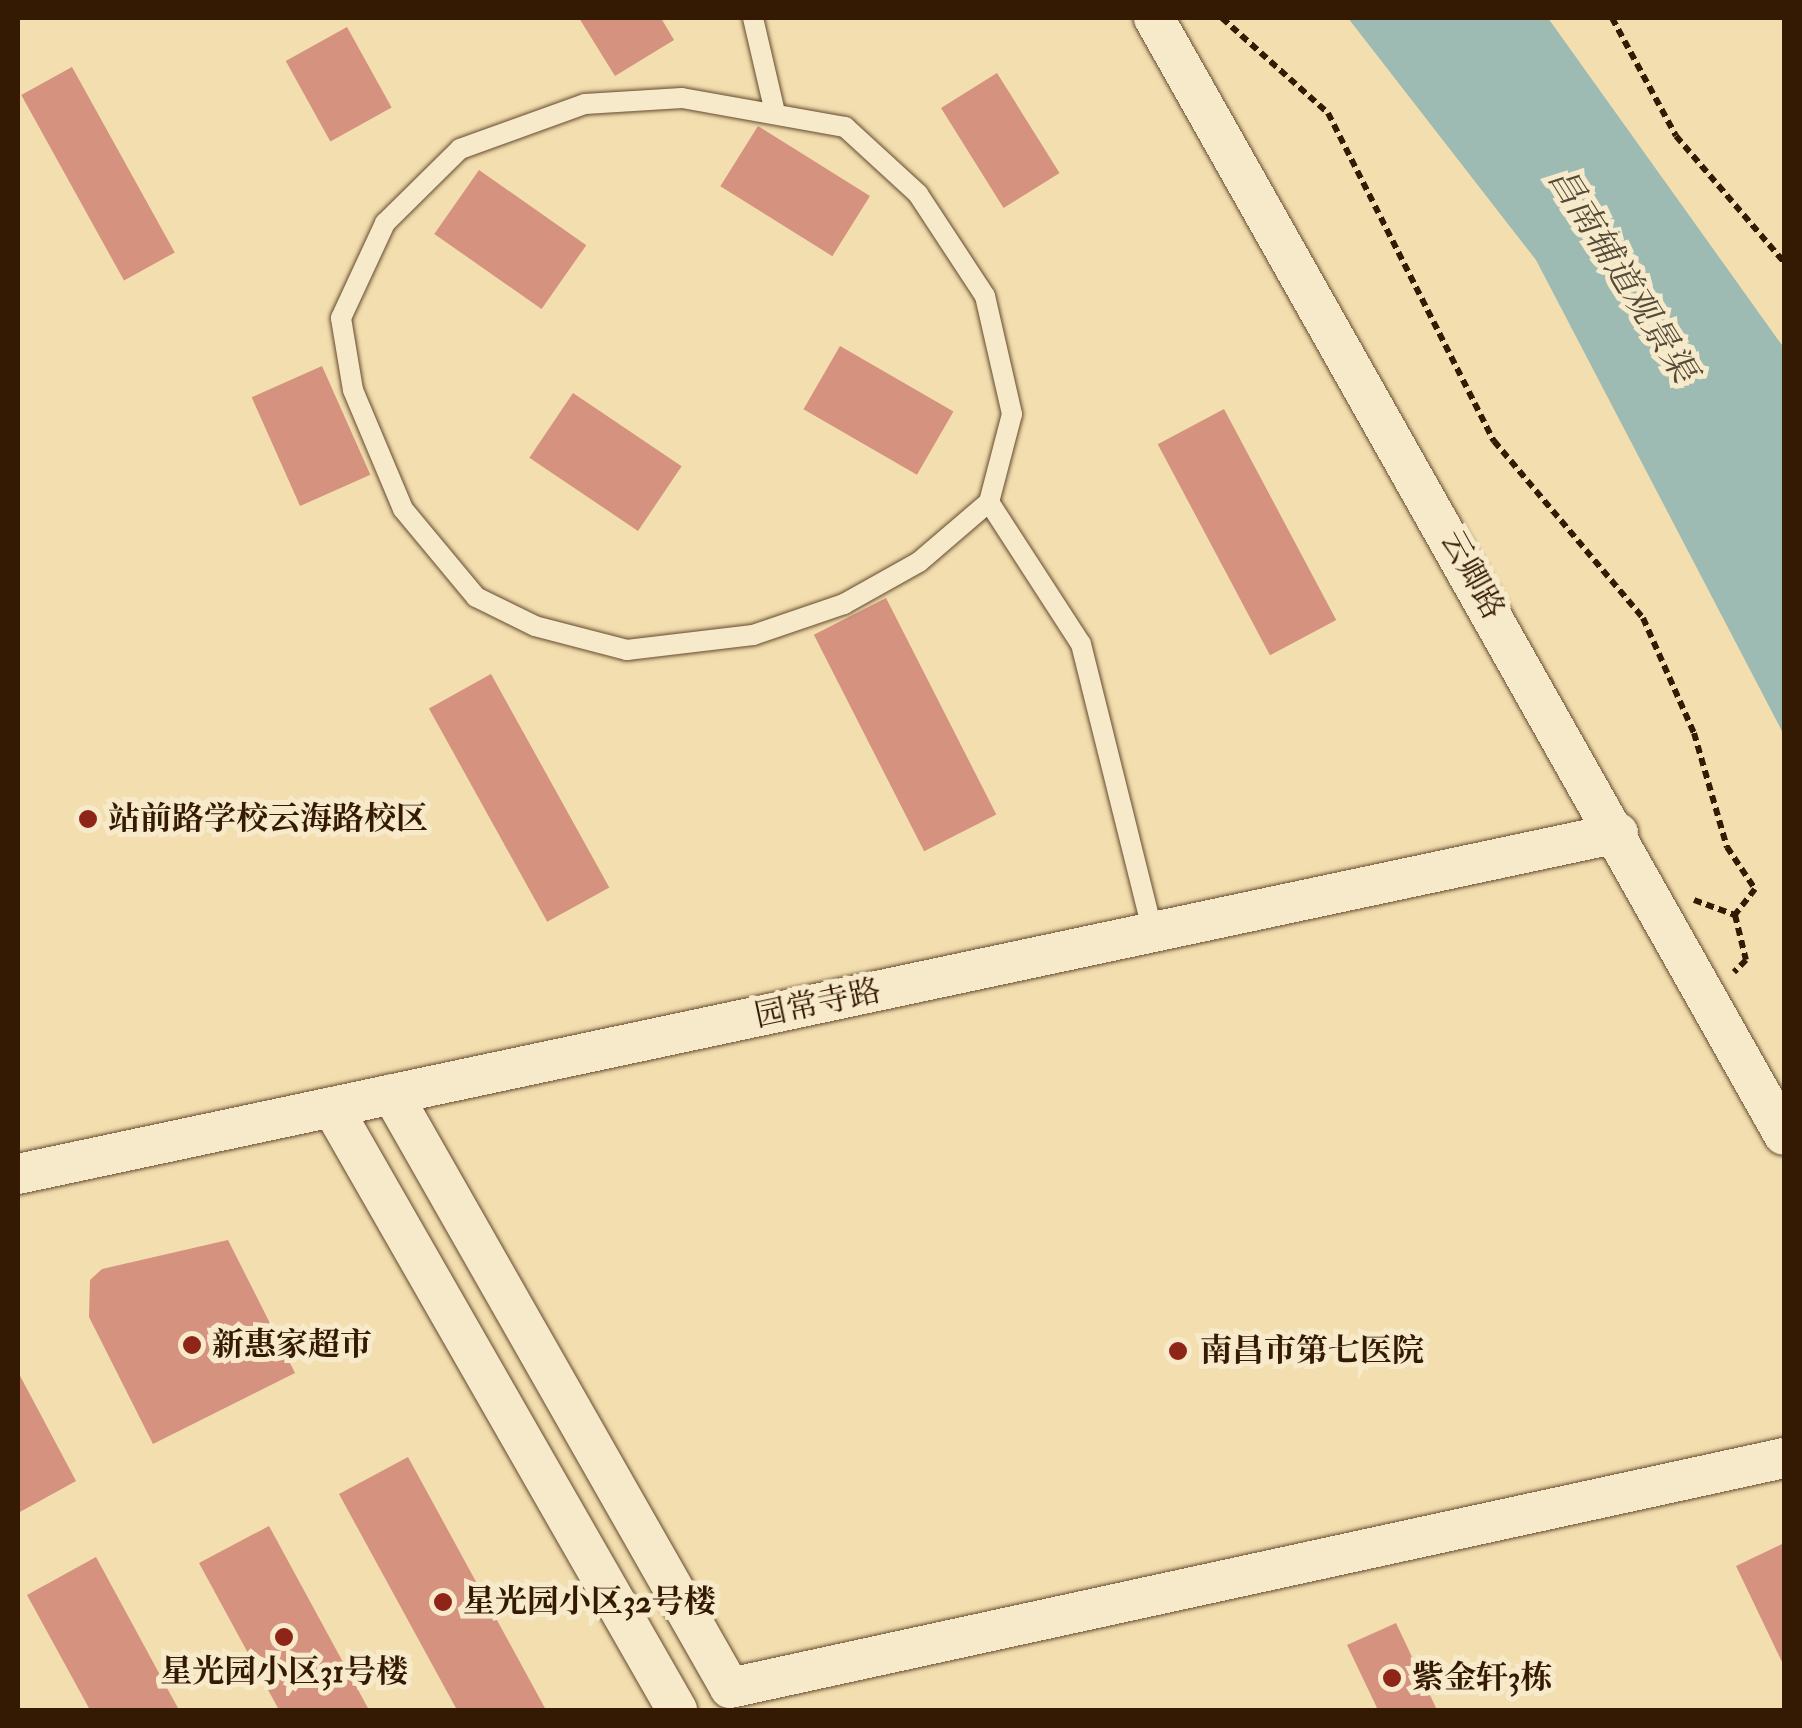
<!DOCTYPE html>
<html>
<head>
<meta charset="utf-8">
<style>
  body { margin:0 }
  #map { position:relative; width:1802px; height:1728px; overflow:hidden; background:#f3deaf; font-family:"IM FELL Double Pica","Noto Serif SC",serif }
  div>[style] { position:absolute }
  [style*='--x'] { left:calc(var(--x)*1px); top:calc(var(--y)*1px); width:calc(var(--w)*1px); rotate:calc(var(--a)*1deg) }
  .water>* { inset:0; background:#9dbbb2 }
  .building>* { inset:0; background:#d4927f; transform-origin:0 0 }
  .path>* { height:6px; margin-top:-3px; transform-origin:0; background:repeating-linear-gradient(90deg,#351a03 0 8px,transparent 0 13px) }
  .roads { filter:drop-shadow(0 0 2px #644b2e) drop-shadow(0 0 2px #644b2e) }
  .lane>* { height:20px; margin:-10px; padding:0 10px; transform-origin:10px; border-radius:10px; background:#f7eacb }
  .street>* { height:40px; margin:-20px; padding:0 20px; transform-origin:20px; border-radius:20px; background:#f7eacb }
  .dots>* { width:28px; height:28px; translate:-50% -50%; box-sizing:border-box; border:5px solid #f7eacb; border-radius:50% }
  span { translate:-50% -50%; white-space:nowrap; text-align:center; line-height:1.15; -webkit-text-stroke:10px #f7eacb; paint-order:stroke }
  .street-label { font-size:32px; color:#351a03 }
  .poi-label { font-size:32px; color:#351a03; font-weight:700 }
  .left { translate:0 -50%; text-align:left }
  .water-label { font-size:35px; color:#544a38; font-style:italic }
  .frame { position:absolute; inset:0; border:20px solid #351a03; pointer-events:none }
</style>
</head>
<body>
<div id="map">
  <div class="water">
    <i style="clip-path:polygon(1348px 18px,1548px 18px,1784px 348px,1784px 735px,1536px 260px)"></i>
  </div>
  <div class="building">
    <i style="clip-path:polygon(579px 18px,661px 18px,674px 40px,615px 76px)"></i>
    <i style="left:347px;top:27px;width:92px;height:70px;rotate:61deg"></i>
    <i style="left:72px;top:67px;width:212px;height:58px;rotate:61deg"></i>
    <i style="left:997px;top:73px;width:118px;height:66px;rotate:58deg"></i>
    <i style="left:758px;top:126px;width:132px;height:71px;rotate:32deg"></i>
    <i style="left:479px;top:170px;width:131px;height:78px;rotate:35deg"></i>
    <i style="left:840px;top:346px;width:131px;height:73px;rotate:30deg"></i>
    <i style="left:322px;top:366px;width:119px;height:77px;rotate:66deg"></i>
    <i style="left:573px;top:393px;width:131px;height:78px;rotate:34deg"></i>
    <i style="left:1224px;top:409px;width:239px;height:75px;rotate:62deg"></i>
    <i style="left:886px;top:598px;width:243px;height:81px;rotate:63deg"></i>
    <i style="left:491px;top:674px;width:244px;height:71px;rotate:61deg"></i>
    <i style="clip-path:polygon(228px 1240px,295px 1373px,153px 1444px,89px 1317px,90px 1280px,102px 1269px)"></i>
    <i style="clip-path:polygon(18px 1372px,76px 1481px,18px 1513px)"></i>
    <i style="clip-path:polygon(408px 1457px,546px 1710px,457px 1710px,339px 1494px)"></i>
    <i style="clip-path:polygon(269px 1526px,369px 1710px,279px 1710px,199px 1563px)"></i>
    <i style="clip-path:polygon(1784px 1543px,1784px 1666px,1736px 1566px)"></i>
    <i style="clip-path:polygon(96px 1557px,179px 1710px,90px 1710px,27px 1595px)"></i>
    <i style="clip-path:polygon(1396px 1623px,1437px 1710px,1378px 1710px,1347px 1645px)"></i>
  </div>
  <div class="path">
    <i style="--x:1222;--y:18;--w:142;--a:41.9"></i>
    <i style="--x:1328;--y:113;--w:368;--a:63.2"></i>
    <i style="--x:1494;--y:441;--w:231;--a:49.9"></i>
    <i style="--x:1643;--y:618;--w:126;--a:66.1"></i>
    <i style="--x:1694;--y:733;--w:119;--a:73.9"></i>
    <i style="--x:1727;--y:847;--w:50;--a:56.3"></i>
    <i style="--x:1755;--y:889;--w:33;--a:128"></i>
    <i style="--x:1612;--y:18;--w:134;--a:61.5"></i>
    <i style="--x:1676;--y:136;--w:166;--a:49.4"></i>
    <i style="--x:1694;--y:900;--w:44;--a:20.1"></i>
    <i style="--x:1735;--y:915;--w:46;--a:76.3"></i>
    <i style="--x:1746;--y:960;--w:17;--a:135"></i>
  </div>
  <div class="roads">
    <div class="lane">
      <i style="--x:753;--y:18;--w:92;--a:76.9"></i>
      <i style="--x:682;--y:98;--w:166;--a:10.1"></i>
      <i style="--x:845;--y:127;--w:99;--a:42.5"></i>
      <i style="--x:918;--y:194;--w:122;--a:56.7"></i>
      <i style="--x:985;--y:296;--w:121;--a:77.1"></i>
      <i style="--x:1012;--y:414;--w:91;--a:104.6"></i>
      <i style="--x:989;--y:502;--w:92;--a:139.4"></i>
      <i style="--x:919;--y:562;--w:86;--a:150.8"></i>
      <i style="--x:844;--y:604;--w:96;--a:161.2"></i>
      <i style="--x:753;--y:635;--w:127;--a:173.2"></i>
      <i style="--x:627;--y:650;--w:95;--a:-165.4"></i>
      <i style="--x:535;--y:626;--w:66;--a:-153.8"></i>
      <i style="--x:476;--y:597;--w:114;--a:-129.7"></i>
      <i style="--x:403;--y:509;--w:129;--a:-112.8"></i>
      <i style="--x:353;--y:390;--w:73;--a:-99.5"></i>
      <i style="--x:341;--y:318;--w:105;--a:-65.1"></i>
      <i style="--x:385;--y:223;--w:105;--a:-44.6"></i>
      <i style="--x:460;--y:149;--w:133;--a:-19.8"></i>
      <i style="--x:585;--y:104;--w:97;--a:-3.5"></i>
      <i style="--x:989;--y:502;--w:169;--a:57.1"></i>
      <i style="--x:1081;--y:644;--w:297;--a:76"></i>
    </div>
    <div class="street">
      <i style="--x:1154;--y:18;--w:1282;--a:60.58"></i>
      <i style="--x:392;--y:1094;--w:683;--a:60.36"></i>
      <i style="--x:730;--y:1688;--w:1079;--a:-12.31"></i>
      <i style="--x:332;--y:1107;--w:695;--a:60.22"></i>
      <i style="--x:18;--y:1174;--w:1636;--a:-12.03"></i>
    </div>
  </div>
  <div class="dots">
    <i style="left:88px;top:819px;background:#8f2418"></i>
    <i style="left:192px;top:1345px;background:#8f2418"></i>
    <i style="left:1178px;top:1351px;background:#8f2418"></i>
    <i style="left:443px;top:1602px;background:#8f2418"></i>
    <i style="left:284px;top:1637px;background:#8f2418"></i>
    <i style="left:1392px;top:1678px;background:#8f2418"></i>
  </div>
  <div class="street-label">
    <span style="left:1472px;top:575px;rotate:61deg">云卿路</span>
    <span style="left:818px;top:1004px;rotate:-12deg">园常寺路</span>
  </div>
  <div class="poi-label">
    <span class="left" style="left:108px;top:819px">站前路学校云海路校区</span>
    <span class="left" style="left:212px;top:1345px">新惠家超市</span>
    <span class="left" style="left:1200px;top:1351px">南昌市第七医院</span>
    <span class="left" style="left:463px;top:1602px">星光园小区32号楼</span>
    <span style="left:284px;top:1672px">星光园小区31号楼</span>
    <span class="left" style="left:1412px;top:1678px">紫金轩3栋</span>
  </div>
  <div class="water-label">
    <span style="left:1622px;top:275px;rotate:58deg">昌南辅道观景渠</span>
  </div>
  <div class="frame"></div>
</div>
</body>
</html>
